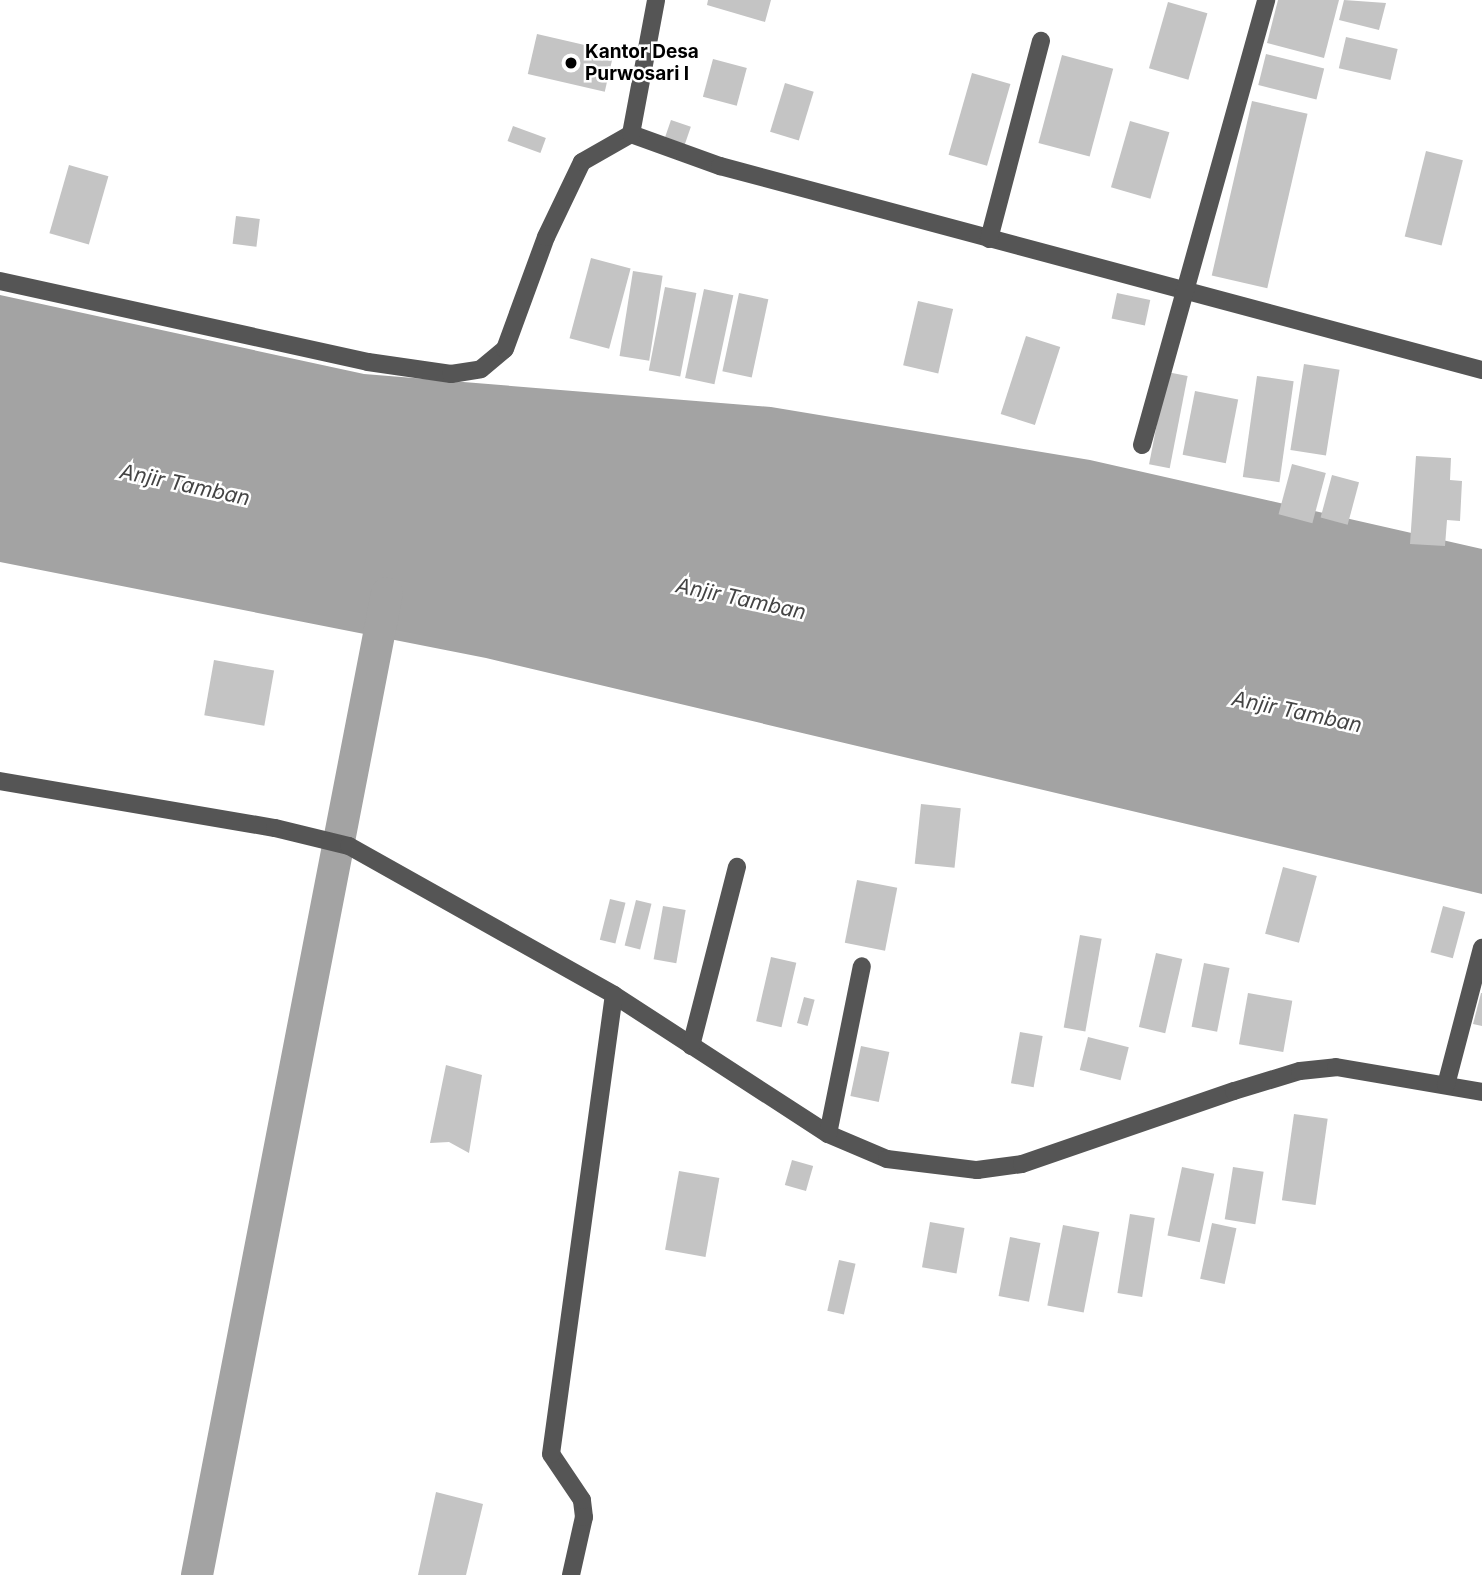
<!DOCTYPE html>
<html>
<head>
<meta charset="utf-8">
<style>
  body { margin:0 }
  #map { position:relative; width:1482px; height:1575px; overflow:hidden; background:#fff; font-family:Inter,sans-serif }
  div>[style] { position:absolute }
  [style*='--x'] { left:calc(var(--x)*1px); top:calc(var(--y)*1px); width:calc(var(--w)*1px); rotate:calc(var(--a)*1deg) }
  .water>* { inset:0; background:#a3a3a3 }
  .canal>* { height:32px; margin:-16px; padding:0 16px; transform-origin:16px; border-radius:16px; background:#a3a3a3 }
  .building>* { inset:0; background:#c4c4c4; transform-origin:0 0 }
  .minor>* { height:18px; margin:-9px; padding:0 9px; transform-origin:9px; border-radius:9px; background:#555 }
  .dots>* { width:19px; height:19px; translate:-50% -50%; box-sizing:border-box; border:4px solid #fff; border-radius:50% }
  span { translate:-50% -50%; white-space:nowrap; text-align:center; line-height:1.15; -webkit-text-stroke:5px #fff; paint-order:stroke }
  .poi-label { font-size:19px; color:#000; font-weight:700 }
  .left { translate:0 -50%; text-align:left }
  .water-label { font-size:21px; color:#444; font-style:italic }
</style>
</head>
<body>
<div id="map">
  <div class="water">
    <i style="clip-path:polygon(0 295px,364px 374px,771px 407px,1090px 460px,1482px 549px,1482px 894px,486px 658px,0 562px)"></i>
  </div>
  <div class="canal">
    <i style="--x:197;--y:1575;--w:1000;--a:-79.05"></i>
  </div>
  <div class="building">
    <i style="clip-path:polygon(708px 0,771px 0,765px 22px,707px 5px)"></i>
    <i style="clip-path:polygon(1278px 0,1339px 0,1324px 58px,1267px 43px)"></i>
    <i style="clip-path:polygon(1344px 0,1386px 3px,1379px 30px,1339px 20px)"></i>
    <i style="left:1168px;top:2px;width:41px;height:69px;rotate:16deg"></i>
    <i style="left:537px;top:34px;width:79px;height:41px;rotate:13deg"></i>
    <i style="left:1346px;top:37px;width:53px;height:32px;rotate:13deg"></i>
    <i style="left:1266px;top:54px;width:60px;height:32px;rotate:14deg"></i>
    <i style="left:1062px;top:55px;width:53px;height:91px;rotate:15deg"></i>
    <i style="left:713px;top:59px;width:35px;height:39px;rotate:15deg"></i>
    <i style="left:972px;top:73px;width:40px;height:85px;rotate:16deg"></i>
    <i style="left:785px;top:83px;width:30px;height:51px;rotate:17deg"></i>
    <i style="left:1252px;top:101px;width:57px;height:179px;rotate:13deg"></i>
    <i style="left:671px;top:120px;width:21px;height:23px;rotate:19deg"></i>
    <i style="left:1130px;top:121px;width:41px;height:69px;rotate:16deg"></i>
    <i style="left:513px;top:126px;width:35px;height:16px;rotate:20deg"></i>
    <i style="left:1426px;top:151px;width:38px;height:88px;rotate:14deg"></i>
    <i style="left:69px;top:165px;width:41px;height:71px;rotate:16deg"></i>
    <i style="left:236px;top:216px;width:24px;height:28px;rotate:7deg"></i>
    <i style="left:591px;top:258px;width:41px;height:83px;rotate:15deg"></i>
    <i style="left:633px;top:271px;width:30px;height:86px;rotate:9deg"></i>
    <i style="left:665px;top:287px;width:32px;height:85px;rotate:11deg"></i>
    <i style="left:704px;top:289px;width:30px;height:91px;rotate:12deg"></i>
    <i style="left:739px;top:293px;width:30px;height:80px;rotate:12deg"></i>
    <i style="left:1117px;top:293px;width:34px;height:26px;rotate:12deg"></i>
    <i style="left:918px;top:301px;width:36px;height:66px;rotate:13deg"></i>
    <i style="left:1026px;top:336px;width:36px;height:82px;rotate:18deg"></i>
    <i style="left:1304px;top:364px;width:36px;height:87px;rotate:9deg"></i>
    <i style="left:1167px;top:372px;width:21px;height:94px;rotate:11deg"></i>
    <i style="left:1257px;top:376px;width:37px;height:102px;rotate:8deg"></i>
    <i style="left:1195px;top:391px;width:44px;height:65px;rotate:11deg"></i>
    <i style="clip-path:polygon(1416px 456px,1451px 458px,1450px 480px,1462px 481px,1460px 521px,1447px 520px,1445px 546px,1410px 544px)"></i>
    <i style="left:1292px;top:464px;width:35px;height:52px;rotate:15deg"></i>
    <i style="left:1332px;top:475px;width:28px;height:44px;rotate:15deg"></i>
    <i style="left:214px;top:660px;width:61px;height:56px;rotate:10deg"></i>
    <i style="left:921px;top:804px;width:40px;height:60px;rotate:6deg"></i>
    <i style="left:1283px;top:867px;width:35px;height:69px;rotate:15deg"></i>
    <i style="left:857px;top:880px;width:41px;height:64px;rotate:11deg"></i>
    <i style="left:610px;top:899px;width:16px;height:42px;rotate:14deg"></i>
    <i style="left:636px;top:900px;width:16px;height:47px;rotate:14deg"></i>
    <i style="left:663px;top:906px;width:23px;height:54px;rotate:10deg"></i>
    <i style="left:1443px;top:906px;width:23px;height:48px;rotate:15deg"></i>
    <i style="left:1080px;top:935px;width:22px;height:94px;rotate:10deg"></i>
    <i style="left:1156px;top:953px;width:27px;height:76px;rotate:13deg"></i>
    <i style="left:771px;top:957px;width:26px;height:66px;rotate:13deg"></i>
    <i style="left:1204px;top:963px;width:26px;height:65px;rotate:11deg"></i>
    <i style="left:1248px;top:993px;width:45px;height:52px;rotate:10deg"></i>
    <i style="clip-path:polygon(1481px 993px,1482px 993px,1482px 1026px,1473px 1024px)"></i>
    <i style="left:804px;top:997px;width:11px;height:27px;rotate:15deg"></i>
    <i style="left:1020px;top:1032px;width:23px;height:52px;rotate:10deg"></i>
    <i style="left:1088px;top:1037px;width:42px;height:34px;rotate:14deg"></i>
    <i style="left:861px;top:1046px;width:29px;height:51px;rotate:12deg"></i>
    <i style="clip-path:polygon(446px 1065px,482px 1075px,469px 1153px,449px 1142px,430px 1143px)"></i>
    <i style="left:1294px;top:1114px;width:34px;height:87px;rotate:8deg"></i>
    <i style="left:792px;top:1160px;width:22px;height:26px;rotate:16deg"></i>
    <i style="left:1182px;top:1167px;width:33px;height:70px;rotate:12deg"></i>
    <i style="left:1233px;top:1167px;width:31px;height:53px;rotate:9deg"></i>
    <i style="left:679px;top:1171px;width:41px;height:80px;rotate:10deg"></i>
    <i style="left:1130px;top:1214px;width:25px;height:80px;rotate:9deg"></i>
    <i style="left:930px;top:1222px;width:35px;height:46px;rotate:10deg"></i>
    <i style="left:1212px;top:1223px;width:25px;height:57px;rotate:12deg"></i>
    <i style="left:1063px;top:1225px;width:37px;height:82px;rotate:11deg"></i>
    <i style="left:1010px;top:1237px;width:31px;height:60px;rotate:11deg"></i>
    <i style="left:839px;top:1260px;width:17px;height:52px;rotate:13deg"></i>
    <i style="clip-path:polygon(436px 1492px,483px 1504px,466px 1575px,418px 1575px)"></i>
  </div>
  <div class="minor">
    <i style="--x:631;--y:134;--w:95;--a:19.8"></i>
    <i style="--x:720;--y:166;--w:789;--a:14.99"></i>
    <i style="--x:989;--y:239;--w:205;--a:-75.3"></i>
    <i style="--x:0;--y:281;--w:377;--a:12.4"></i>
    <i style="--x:368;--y:362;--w:84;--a:8.2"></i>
    <i style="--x:451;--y:374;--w:30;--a:-9"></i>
    <i style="--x:481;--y:369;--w:31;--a:-40"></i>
    <i style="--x:505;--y:349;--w:119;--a:-69.9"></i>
    <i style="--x:546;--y:237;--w:83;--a:-64.4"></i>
    <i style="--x:582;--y:162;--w:56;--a:-29.7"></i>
    <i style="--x:631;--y:134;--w:136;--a:-79.4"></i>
    <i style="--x:1142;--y:445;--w:462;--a:-74.4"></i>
    <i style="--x:0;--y:781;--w:279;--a:9.7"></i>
    <i style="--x:275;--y:828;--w:76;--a:13.7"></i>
    <i style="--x:349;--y:846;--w:304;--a:29.3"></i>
    <i style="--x:614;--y:995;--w:255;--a:33"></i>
    <i style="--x:828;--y:1134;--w:64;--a:23"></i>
    <i style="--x:887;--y:1159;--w:91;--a:7"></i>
    <i style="--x:977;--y:1170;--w:45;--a:-7.6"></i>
    <i style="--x:1022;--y:1164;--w:224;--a:-19"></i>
    <i style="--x:1234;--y:1091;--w:69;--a:-16.9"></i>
    <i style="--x:1300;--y:1071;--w:36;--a:-6"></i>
    <i style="--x:1336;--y:1067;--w:148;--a:9.7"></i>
    <i style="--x:691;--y:1046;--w:185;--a:-75.6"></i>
    <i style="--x:1446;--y:1085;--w:142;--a:-75.3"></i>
    <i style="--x:828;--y:1134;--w:171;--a:-78.6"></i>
    <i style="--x:571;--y:1575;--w:59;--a:-77.4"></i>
    <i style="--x:584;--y:1517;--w:17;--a:-97"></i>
    <i style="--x:582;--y:1500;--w:55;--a:-124"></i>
    <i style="--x:551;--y:1454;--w:463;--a:-82.2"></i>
  </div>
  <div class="dots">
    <i style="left:571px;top:63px;background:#000"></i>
  </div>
  <div class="poi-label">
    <span class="left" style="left:585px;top:63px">Kantor Desa<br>Purwosari I</span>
  </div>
  <div class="water-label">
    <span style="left:185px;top:485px;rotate:12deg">Anjir Tamban</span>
    <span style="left:741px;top:599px;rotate:12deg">Anjir Tamban</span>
    <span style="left:1297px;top:712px;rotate:12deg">Anjir Tamban</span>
  </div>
</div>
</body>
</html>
